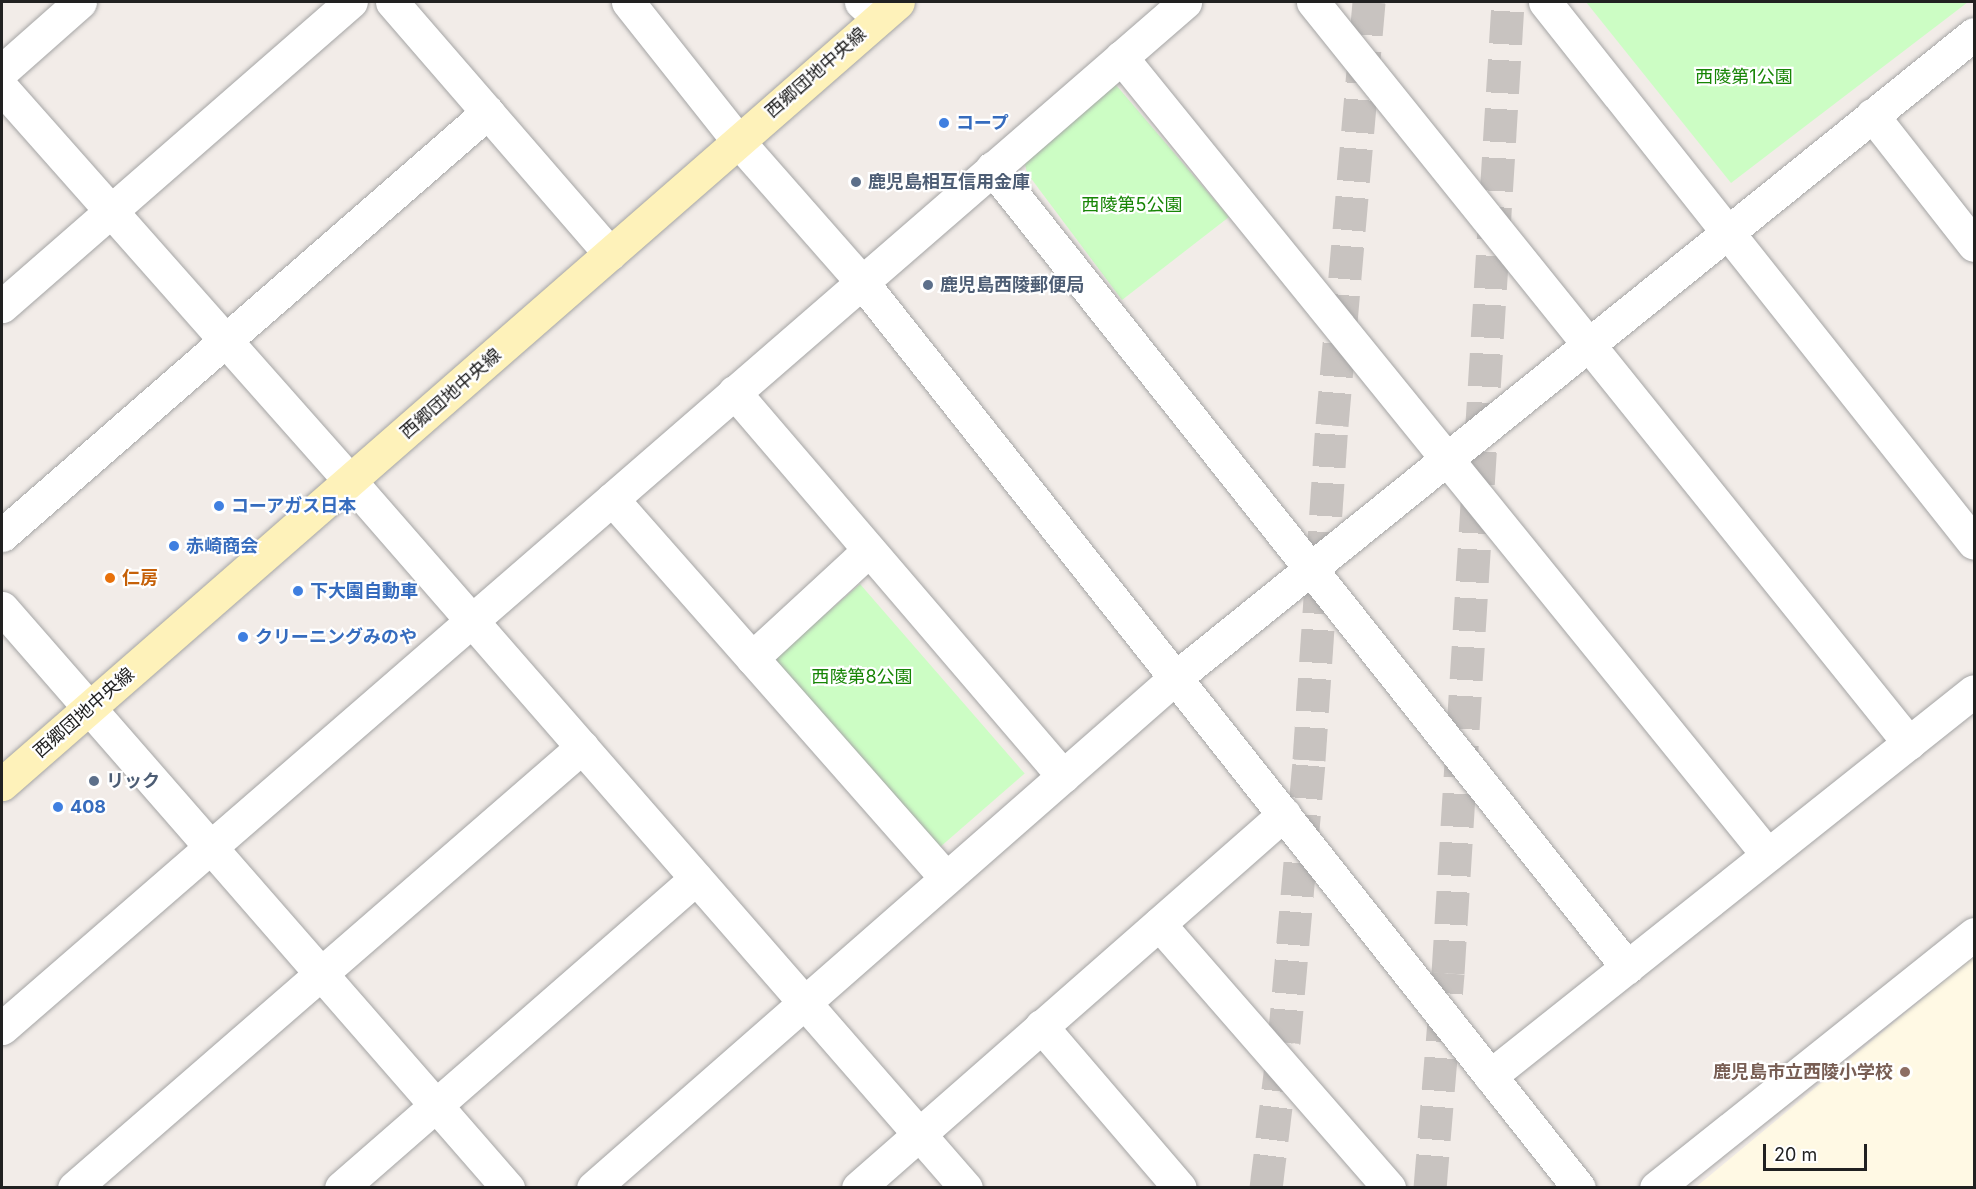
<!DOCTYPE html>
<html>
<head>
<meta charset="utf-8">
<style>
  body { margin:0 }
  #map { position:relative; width:1976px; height:1189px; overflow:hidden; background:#f2ece8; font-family:Inter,"Noto Sans JP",sans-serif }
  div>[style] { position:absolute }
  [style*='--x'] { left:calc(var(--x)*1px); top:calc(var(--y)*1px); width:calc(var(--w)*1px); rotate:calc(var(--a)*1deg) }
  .education>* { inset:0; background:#fff9e4 }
  .park>* { inset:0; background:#ccfdc4; transform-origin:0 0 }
  .highway-tunnel>* { height:33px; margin-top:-16.5px; transform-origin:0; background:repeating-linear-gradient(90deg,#c8c3c0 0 33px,transparent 0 49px) }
  .roads { filter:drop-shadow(0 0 2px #a5a5a5) drop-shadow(0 0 2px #a5a5a5) }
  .street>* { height:33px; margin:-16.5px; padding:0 16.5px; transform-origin:16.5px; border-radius:16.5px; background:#fff }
  .secondary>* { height:33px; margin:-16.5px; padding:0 16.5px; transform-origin:16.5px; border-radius:16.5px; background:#fef2ba }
  .dots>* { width:16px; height:16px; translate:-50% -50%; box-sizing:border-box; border:3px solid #fff; border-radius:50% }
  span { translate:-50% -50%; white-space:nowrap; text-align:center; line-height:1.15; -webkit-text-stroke:4.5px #fff; paint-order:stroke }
  .street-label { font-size:18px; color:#212121 }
  .park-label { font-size:18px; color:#178505 }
  .shop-label { font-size:18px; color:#366cbe; font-weight:700 }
  .left { translate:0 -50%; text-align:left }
  .service-label { font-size:18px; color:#4e5e75; font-weight:700 }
  .food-label { font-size:18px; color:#c56008; font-weight:700 }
  .education-label { font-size:18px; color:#785e54; font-weight:700 }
  .right { translate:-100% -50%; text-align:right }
  .frame { position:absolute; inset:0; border:3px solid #212121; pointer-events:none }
  .scale { position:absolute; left:1763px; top:1144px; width:104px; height:27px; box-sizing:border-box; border:3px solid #212121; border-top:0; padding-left:8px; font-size:18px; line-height:21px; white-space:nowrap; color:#212121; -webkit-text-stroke:4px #fff; paint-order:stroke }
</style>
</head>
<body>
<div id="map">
  <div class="education">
    <i style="clip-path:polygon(1974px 956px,1974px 1187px,1696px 1187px)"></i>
  </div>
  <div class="park">
    <i style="clip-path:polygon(1586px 2px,1968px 2px,1731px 183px)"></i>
    <i style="clip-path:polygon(1116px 85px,1229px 217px,1122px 300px,1027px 173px,1024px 160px)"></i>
    <i style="left:860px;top:584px;width:251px;height:120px;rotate:49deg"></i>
  </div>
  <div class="highway-tunnel">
    <i style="--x:1266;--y:1188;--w:147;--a:-83"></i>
    <i style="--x:1284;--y:1042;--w:283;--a:-84.9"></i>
    <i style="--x:1309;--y:760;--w:336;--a:-86.1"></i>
    <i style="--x:1332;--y:425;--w:425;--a:-85"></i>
    <i style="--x:1430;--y:1188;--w:216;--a:-85.2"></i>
    <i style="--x:1448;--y:973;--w:973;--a:-86.46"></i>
  </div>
  <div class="roads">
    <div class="street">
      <i style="--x:392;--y:2;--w:333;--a:49.1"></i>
      <i style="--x:628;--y:2;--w:177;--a:51.6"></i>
      <i style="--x:738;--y:141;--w:188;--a:48.7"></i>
      <i style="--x:862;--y:282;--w:1155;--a:51.64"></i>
      <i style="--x:861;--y:2;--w:23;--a:43"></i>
      <i style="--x:1313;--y:2;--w:951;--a:51.19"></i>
      <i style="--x:1545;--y:2;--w:690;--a:51.59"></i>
      <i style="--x:1121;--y:57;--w:1027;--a:50.97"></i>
      <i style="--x:2;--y:71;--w:104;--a:-41.5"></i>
      <i style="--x:2;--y:88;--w:526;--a:48.47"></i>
      <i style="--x:351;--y:482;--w:936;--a:48.94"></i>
      <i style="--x:1872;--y:115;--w:165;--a:51.9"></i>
      <i style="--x:992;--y:168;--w:1021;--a:51.52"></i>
      <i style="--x:2;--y:306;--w:463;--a:-41.1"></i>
      <i style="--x:734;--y:392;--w:506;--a:49.41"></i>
      <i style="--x:612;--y:499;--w:505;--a:48.61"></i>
      <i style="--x:2;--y:535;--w:644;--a:-41.04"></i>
      <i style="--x:2;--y:608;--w:770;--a:48.9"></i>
      <i style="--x:752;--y:658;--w:159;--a:-42.7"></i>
      <i style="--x:1159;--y:924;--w:350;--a:48.9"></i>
      <i style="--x:1041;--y:1026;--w:213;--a:49.4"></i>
      <i style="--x:2;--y:1028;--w:1566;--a:-40.93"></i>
      <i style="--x:1490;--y:1076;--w:618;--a:-38.5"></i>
      <i style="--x:74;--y:1188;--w:673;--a:-40.96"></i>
      <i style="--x:341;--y:1188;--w:471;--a:-41.1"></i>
      <i style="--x:593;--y:1188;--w:774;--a:-41.23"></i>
      <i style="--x:1175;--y:678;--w:1026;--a:-38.87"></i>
      <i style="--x:858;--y:1188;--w:567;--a:-41.28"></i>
      <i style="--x:1656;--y:1188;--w:407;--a:-38.6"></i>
    </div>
    <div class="secondary">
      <i style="--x:2;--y:784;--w:1189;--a:-41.11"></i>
    </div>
  </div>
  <div class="dots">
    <i style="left:944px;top:123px;background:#3f7fe0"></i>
    <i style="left:856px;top:182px;background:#5c6f8a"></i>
    <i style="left:928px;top:285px;background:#5c6f8a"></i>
    <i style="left:219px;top:506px;background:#3f7fe0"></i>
    <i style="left:174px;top:546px;background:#3f7fe0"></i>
    <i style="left:110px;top:578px;background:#e8710a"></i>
    <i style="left:298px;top:591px;background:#3f7fe0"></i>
    <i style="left:243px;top:637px;background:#3f7fe0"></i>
    <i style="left:94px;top:781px;background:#5c6f8a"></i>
    <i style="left:58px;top:807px;background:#3f7fe0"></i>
    <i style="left:1905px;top:1072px;background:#8d6e63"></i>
  </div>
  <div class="street-label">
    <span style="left:816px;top:73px;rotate:-41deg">西郷団地中央線</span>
    <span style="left:451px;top:394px;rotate:-41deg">西郷団地中央線</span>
    <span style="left:84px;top:713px;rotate:-41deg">西郷団地中央線</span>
  </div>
  <div class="park-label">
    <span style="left:1744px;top:77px">西陵第1公園</span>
    <span style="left:1132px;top:205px">西陵第5公園</span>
    <span style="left:862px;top:677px">西陵第8公園</span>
  </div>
  <div class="shop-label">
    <span class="left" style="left:956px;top:123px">コープ</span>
    <span class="left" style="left:231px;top:506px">コーアガス日本</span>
    <span class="left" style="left:186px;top:546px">赤崎商会</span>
    <span class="left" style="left:310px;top:591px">下大園自動車</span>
    <span class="left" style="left:255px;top:637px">クリーニングみのや</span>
    <span class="left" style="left:70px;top:807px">408</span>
  </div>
  <div class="service-label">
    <span class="left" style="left:868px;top:182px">鹿児島相互信用金庫</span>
    <span class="left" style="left:940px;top:285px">鹿児島西陵郵便局</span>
    <span class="left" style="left:106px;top:781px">リック</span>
  </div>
  <div class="food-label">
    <span class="left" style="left:122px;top:578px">仁房</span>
  </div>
  <div class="education-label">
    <span class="right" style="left:1893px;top:1072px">鹿児島市立西陵小学校</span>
  </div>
  <div class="frame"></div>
  <div class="scale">20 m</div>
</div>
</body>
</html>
